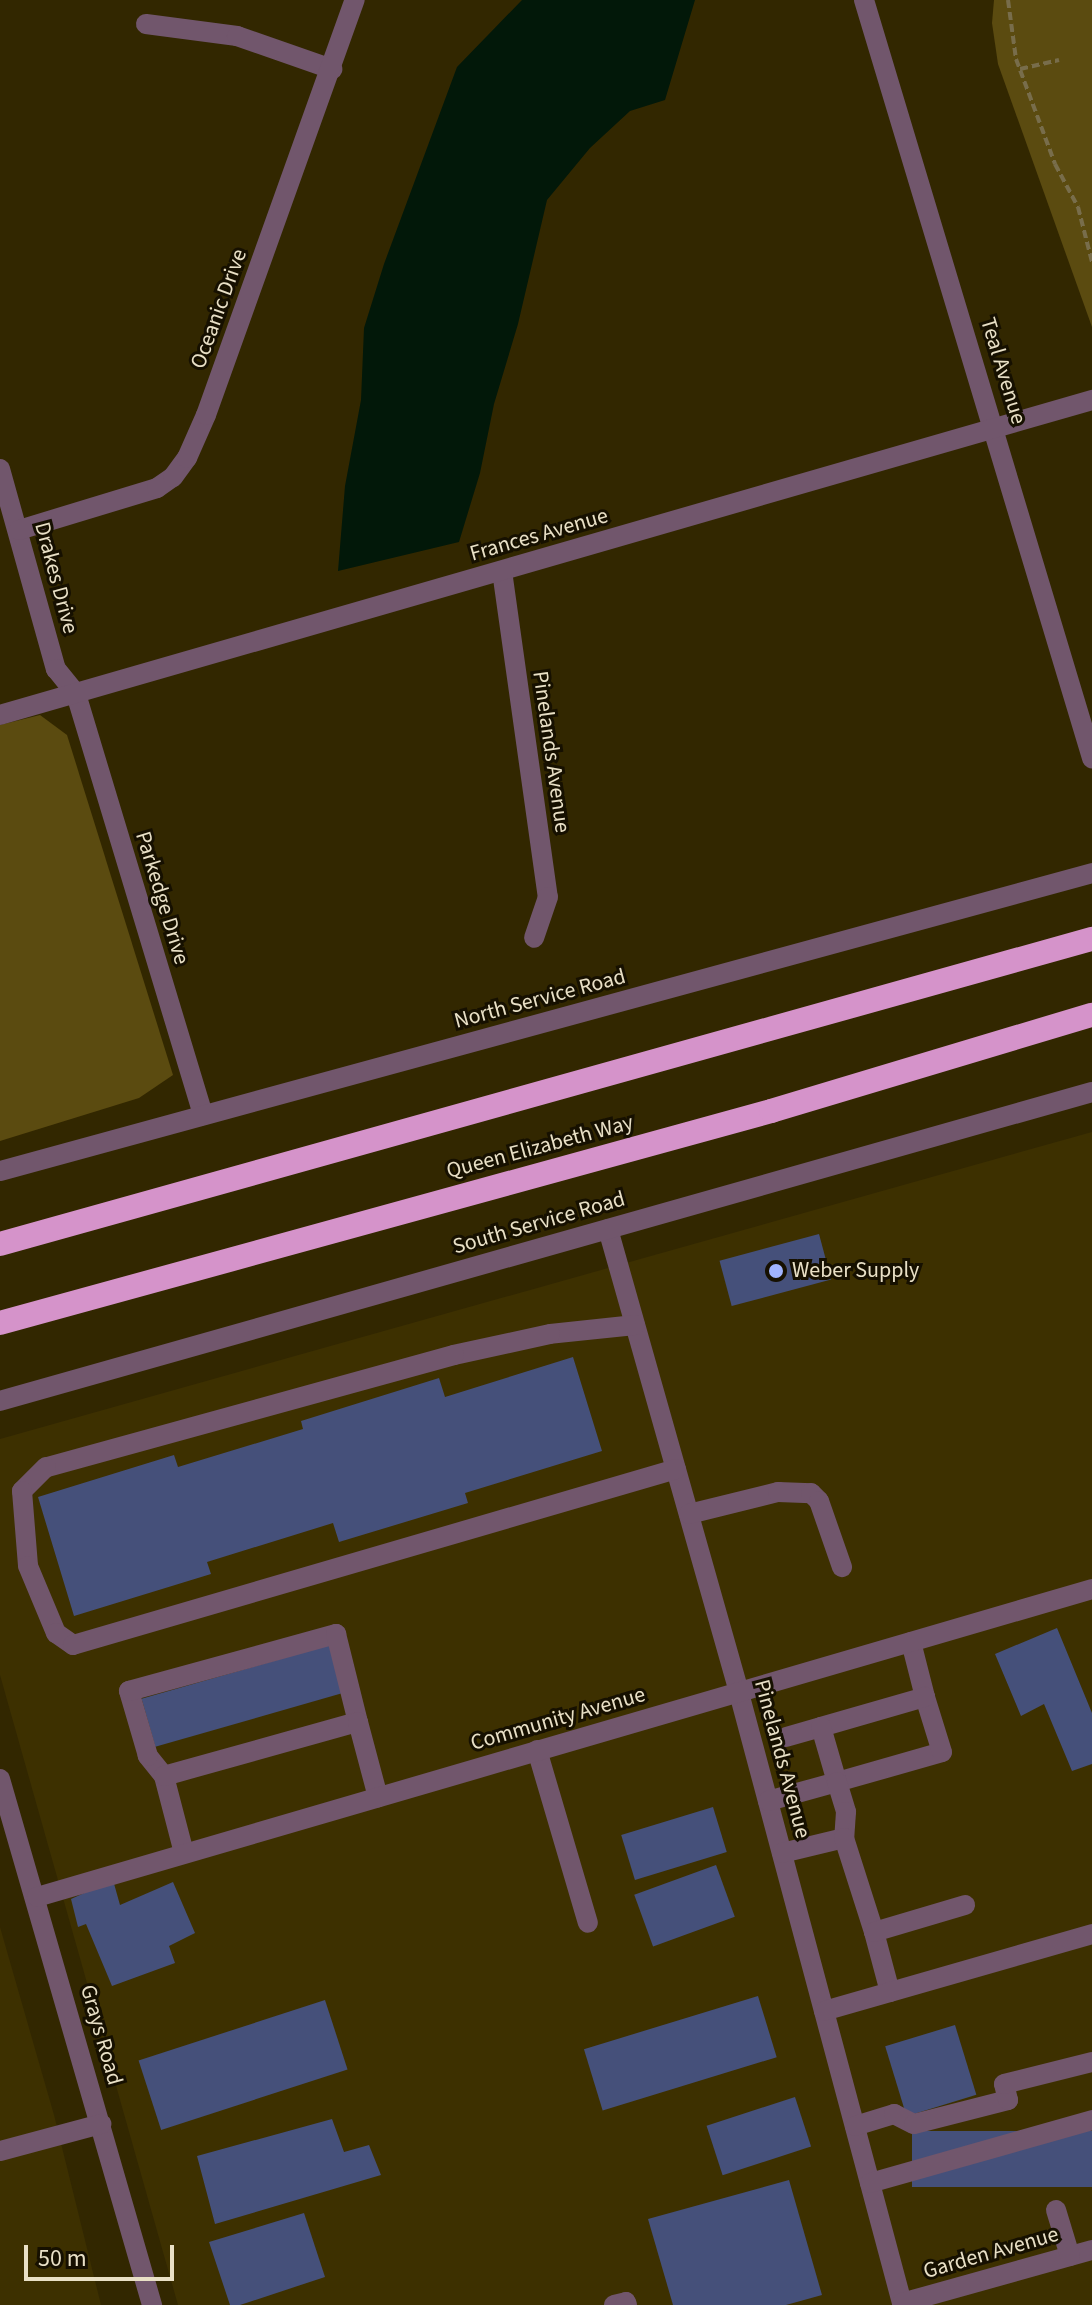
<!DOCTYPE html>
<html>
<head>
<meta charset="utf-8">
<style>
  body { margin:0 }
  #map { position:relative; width:1092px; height:2305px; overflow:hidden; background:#322700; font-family:"Source Sans 3",sans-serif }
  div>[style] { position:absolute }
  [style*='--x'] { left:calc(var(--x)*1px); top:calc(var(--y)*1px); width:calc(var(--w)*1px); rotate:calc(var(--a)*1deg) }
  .built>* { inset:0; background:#3d3000 }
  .green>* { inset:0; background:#5b4b10 }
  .water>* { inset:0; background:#021809 }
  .building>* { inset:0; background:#45507a; transform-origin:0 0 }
  .path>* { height:4px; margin-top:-2px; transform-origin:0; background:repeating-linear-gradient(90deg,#786d4b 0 8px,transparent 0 12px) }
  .minor>* { height:20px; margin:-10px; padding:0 10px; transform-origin:10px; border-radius:10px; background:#71566c }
  .highway>* { height:24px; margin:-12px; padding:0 12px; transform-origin:12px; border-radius:12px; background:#d593ca }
  .dots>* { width:22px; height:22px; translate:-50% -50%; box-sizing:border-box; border:4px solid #161000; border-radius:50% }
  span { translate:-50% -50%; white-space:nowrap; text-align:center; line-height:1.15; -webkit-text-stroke:6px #161000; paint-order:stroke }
  .street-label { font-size:22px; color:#e9e0c6 }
  .poi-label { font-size:22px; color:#e9e0c6 }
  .left { translate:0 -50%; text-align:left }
  .scale { position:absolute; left:24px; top:2245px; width:150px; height:36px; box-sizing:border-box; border:4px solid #e9e0c6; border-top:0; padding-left:10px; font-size:24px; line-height:28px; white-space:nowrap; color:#e9e0c6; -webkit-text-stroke:6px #161000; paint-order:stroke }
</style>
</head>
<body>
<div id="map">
  <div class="built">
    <i style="clip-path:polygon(1092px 1132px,1092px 2305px,178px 2305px,0 1675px,0 1439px)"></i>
    <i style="clip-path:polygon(0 1927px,54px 2115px,101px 2305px,0 2305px)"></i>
  </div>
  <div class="green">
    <i style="clip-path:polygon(994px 0,1092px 0,1092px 327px,998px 64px,992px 23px)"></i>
    <i style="clip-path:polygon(40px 715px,67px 735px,173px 1075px,139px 1098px,0 1141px,0 725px)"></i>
  </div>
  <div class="water">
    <i style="clip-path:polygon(522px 0,695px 0,665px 100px,630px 111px,590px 148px,547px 200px,518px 324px,494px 404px,480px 473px,459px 542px,338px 571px,345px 486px,361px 400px,364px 328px,384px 264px,457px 67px)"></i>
  </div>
  <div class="building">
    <i style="left:819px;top:1234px;width:47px;height:103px;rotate:75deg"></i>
    <i style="clip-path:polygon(573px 1357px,602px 1451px,465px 1493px,468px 1503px,339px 1542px,333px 1523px,207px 1562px,211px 1574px,74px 1616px,38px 1497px,174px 1455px,178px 1467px,303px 1429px,301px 1421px,439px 1378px,445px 1397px)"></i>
    <i style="clip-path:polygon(1057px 1628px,1092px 1713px,1092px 1764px,1072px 1771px,1044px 1704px,1021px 1716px,995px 1654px)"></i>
    <i style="left:329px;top:1645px;width:50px;height:195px;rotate:74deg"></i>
    <i style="left:713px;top:1807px;width:47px;height:96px;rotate:73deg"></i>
    <i style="left:716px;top:1865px;width:55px;height:87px;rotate:70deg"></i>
    <i style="clip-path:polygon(113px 1880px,120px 1905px,173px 1882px,195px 1933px,169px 1946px,175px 1963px,112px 1986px,86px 1924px,78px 1927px,71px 1899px)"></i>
    <i style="left:758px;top:1996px;width:64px;height:182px;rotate:73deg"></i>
    <i style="left:325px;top:2000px;width:73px;height:196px;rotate:72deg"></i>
    <i style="left:955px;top:2025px;width:73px;height:73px;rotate:73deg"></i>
    <i style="left:795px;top:2097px;width:52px;height:93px;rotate:72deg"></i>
    <i style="clip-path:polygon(332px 2119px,344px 2152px,369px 2145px,381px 2175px,215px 2224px,197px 2156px)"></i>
    <i style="left:1092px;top:2131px;width:56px;height:180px;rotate:90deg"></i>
    <i style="clip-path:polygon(789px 2180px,822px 2295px,786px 2305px,673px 2305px,648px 2219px)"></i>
    <i style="clip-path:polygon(304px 2213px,325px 2277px,240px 2305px,230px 2305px,209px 2242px)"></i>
  </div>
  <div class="path">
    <i style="--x:1008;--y:0;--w:60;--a:82.3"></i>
    <i style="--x:1016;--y:59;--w:112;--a:69.6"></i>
    <i style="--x:1055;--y:164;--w:49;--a:61.9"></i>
    <i style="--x:1078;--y:207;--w:57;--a:75.7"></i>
    <i style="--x:1020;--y:69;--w:40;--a:-13"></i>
  </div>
  <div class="minor">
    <i style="--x:864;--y:0;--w:792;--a:73.26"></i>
    <i style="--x:146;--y:24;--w:92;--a:7.5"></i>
    <i style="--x:237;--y:36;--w:101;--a:19.2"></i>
    <i style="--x:0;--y:469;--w:208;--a:74.4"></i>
    <i style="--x:56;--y:669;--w:32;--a:51"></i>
    <i style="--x:76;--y:694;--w:440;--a:73.2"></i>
    <i style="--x:19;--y:530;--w:144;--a:-16.9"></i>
    <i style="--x:157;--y:488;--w:19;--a:-35"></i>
    <i style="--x:173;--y:477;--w:24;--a:-54"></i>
    <i style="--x:187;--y:458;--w:47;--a:-66.2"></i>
    <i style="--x:206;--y:415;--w:441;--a:-70.3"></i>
    <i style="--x:502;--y:571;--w:329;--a:82"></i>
    <i style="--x:548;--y:897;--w:43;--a:108.9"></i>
    <i style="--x:0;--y:715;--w:1137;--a:-16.09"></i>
    <i style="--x:0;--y:1171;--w:1132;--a:-15.26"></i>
    <i style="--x:608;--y:1229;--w:482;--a:74.2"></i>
    <i style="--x:739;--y:1693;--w:631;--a:75.04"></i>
    <i style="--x:902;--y:2303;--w:197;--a:-15.6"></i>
    <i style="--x:635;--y:1325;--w:85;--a:174"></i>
    <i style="--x:550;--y:1334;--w:98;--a:167.7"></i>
    <i style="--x:454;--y:1355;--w:423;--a:164.6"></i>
    <i style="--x:46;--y:1467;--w:34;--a:135"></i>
    <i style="--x:22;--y:1491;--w:75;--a:85.4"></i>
    <i style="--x:28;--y:1566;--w:73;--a:67.3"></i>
    <i style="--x:56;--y:1633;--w:21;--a:35"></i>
    <i style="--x:73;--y:1645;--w:628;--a:-16.27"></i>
    <i style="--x:0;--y:1401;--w:1135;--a:-15.8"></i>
    <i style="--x:689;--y:1514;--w:92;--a:-13.9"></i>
    <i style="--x:778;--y:1492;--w:33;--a:2"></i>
    <i style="--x:811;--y:1493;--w:11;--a:45"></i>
    <i style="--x:819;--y:1501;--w:70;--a:70.8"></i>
    <i style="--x:911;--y:1642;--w:57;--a:75.7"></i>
    <i style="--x:786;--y:1737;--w:36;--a:-16"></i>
    <i style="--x:537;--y:1750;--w:180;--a:73.6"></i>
    <i style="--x:164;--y:1776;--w:26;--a:-129"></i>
    <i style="--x:148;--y:1756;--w:68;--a:-106.3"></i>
    <i style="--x:129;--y:1691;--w:215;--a:-15.4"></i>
    <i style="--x:336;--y:1634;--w:91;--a:76"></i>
    <i style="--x:0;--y:1779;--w:548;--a:73.88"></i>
    <i style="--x:768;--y:1801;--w:72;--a:-15.4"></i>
    <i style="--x:837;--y:1782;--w:109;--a:-15.9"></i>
    <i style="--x:942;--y:1752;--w:58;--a:-107.2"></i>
    <i style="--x:925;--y:1697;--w:108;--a:163.9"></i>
    <i style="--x:821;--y:1727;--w:57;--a:73.8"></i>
    <i style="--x:837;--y:1782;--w:31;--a:73"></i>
    <i style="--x:846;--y:1812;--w:26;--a:94"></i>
    <i style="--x:184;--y:1853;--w:80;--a:-104.6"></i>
    <i style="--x:164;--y:1776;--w:201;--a:-15.6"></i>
    <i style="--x:358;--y:1722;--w:78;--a:75.1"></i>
    <i style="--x:782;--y:1853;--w:64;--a:-13.6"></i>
    <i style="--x:844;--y:1838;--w:99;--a:72.3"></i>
    <i style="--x:37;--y:1897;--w:1099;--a:-16.27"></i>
    <i style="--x:890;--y:1992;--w:62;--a:-104.9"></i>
    <i style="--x:874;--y:1932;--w:95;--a:-16.5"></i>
    <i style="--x:824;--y:2011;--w:279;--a:-16"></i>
    <i style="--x:855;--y:2126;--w:41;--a:-17.1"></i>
    <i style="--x:894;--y:2114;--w:22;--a:27"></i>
    <i style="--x:914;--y:2124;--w:97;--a:-14.3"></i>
    <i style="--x:1008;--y:2100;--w:16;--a:-104"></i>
    <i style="--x:1004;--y:2084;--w:91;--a:-14"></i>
    <i style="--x:0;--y:2151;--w:105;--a:-15"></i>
    <i style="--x:870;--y:2183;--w:231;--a:-15.8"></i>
    <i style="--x:1056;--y:2210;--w:48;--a:73.1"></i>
    <i style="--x:614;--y:2305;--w:12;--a:-14"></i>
    <i style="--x:626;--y:2302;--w:3;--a:72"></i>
  </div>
  <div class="highway">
    <i style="--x:0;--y:1244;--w:1134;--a:-15.61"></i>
    <i style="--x:0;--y:1323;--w:800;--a:-15.37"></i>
    <i style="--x:771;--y:1111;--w:335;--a:-16.7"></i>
  </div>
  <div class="dots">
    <i style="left:776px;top:1271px;background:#a0b3fd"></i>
  </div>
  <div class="street-label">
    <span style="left:219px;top:309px;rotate:-70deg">Oceanic Drive</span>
    <span style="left:1003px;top:371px;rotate:73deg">Teal Avenue</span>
    <span style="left:539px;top:535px;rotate:-16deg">Frances Avenue</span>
    <span style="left:56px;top:578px;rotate:75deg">Drakes Drive</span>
    <span style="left:551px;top:752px;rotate:82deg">Pinelands Avenue</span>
    <span style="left:162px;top:898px;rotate:73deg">Parkedge Drive</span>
    <span style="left:540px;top:999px;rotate:-15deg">North Service Road</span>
    <span style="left:540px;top:1147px;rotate:-15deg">Queen Elizabeth Way</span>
    <span style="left:539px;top:1223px;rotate:-16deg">South Service Road</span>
    <span style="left:558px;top:1719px;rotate:-16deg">Community Avenue</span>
    <span style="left:782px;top:1759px;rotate:75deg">Pinelands Avenue</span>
    <span style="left:101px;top:2035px;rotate:74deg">Grays Road</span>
    <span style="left:991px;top:2253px;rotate:-16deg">Garden Avenue</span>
  </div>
  <div class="poi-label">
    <span class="left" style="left:792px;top:1271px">Weber Supply</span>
  </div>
  <div class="scale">50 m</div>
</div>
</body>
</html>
